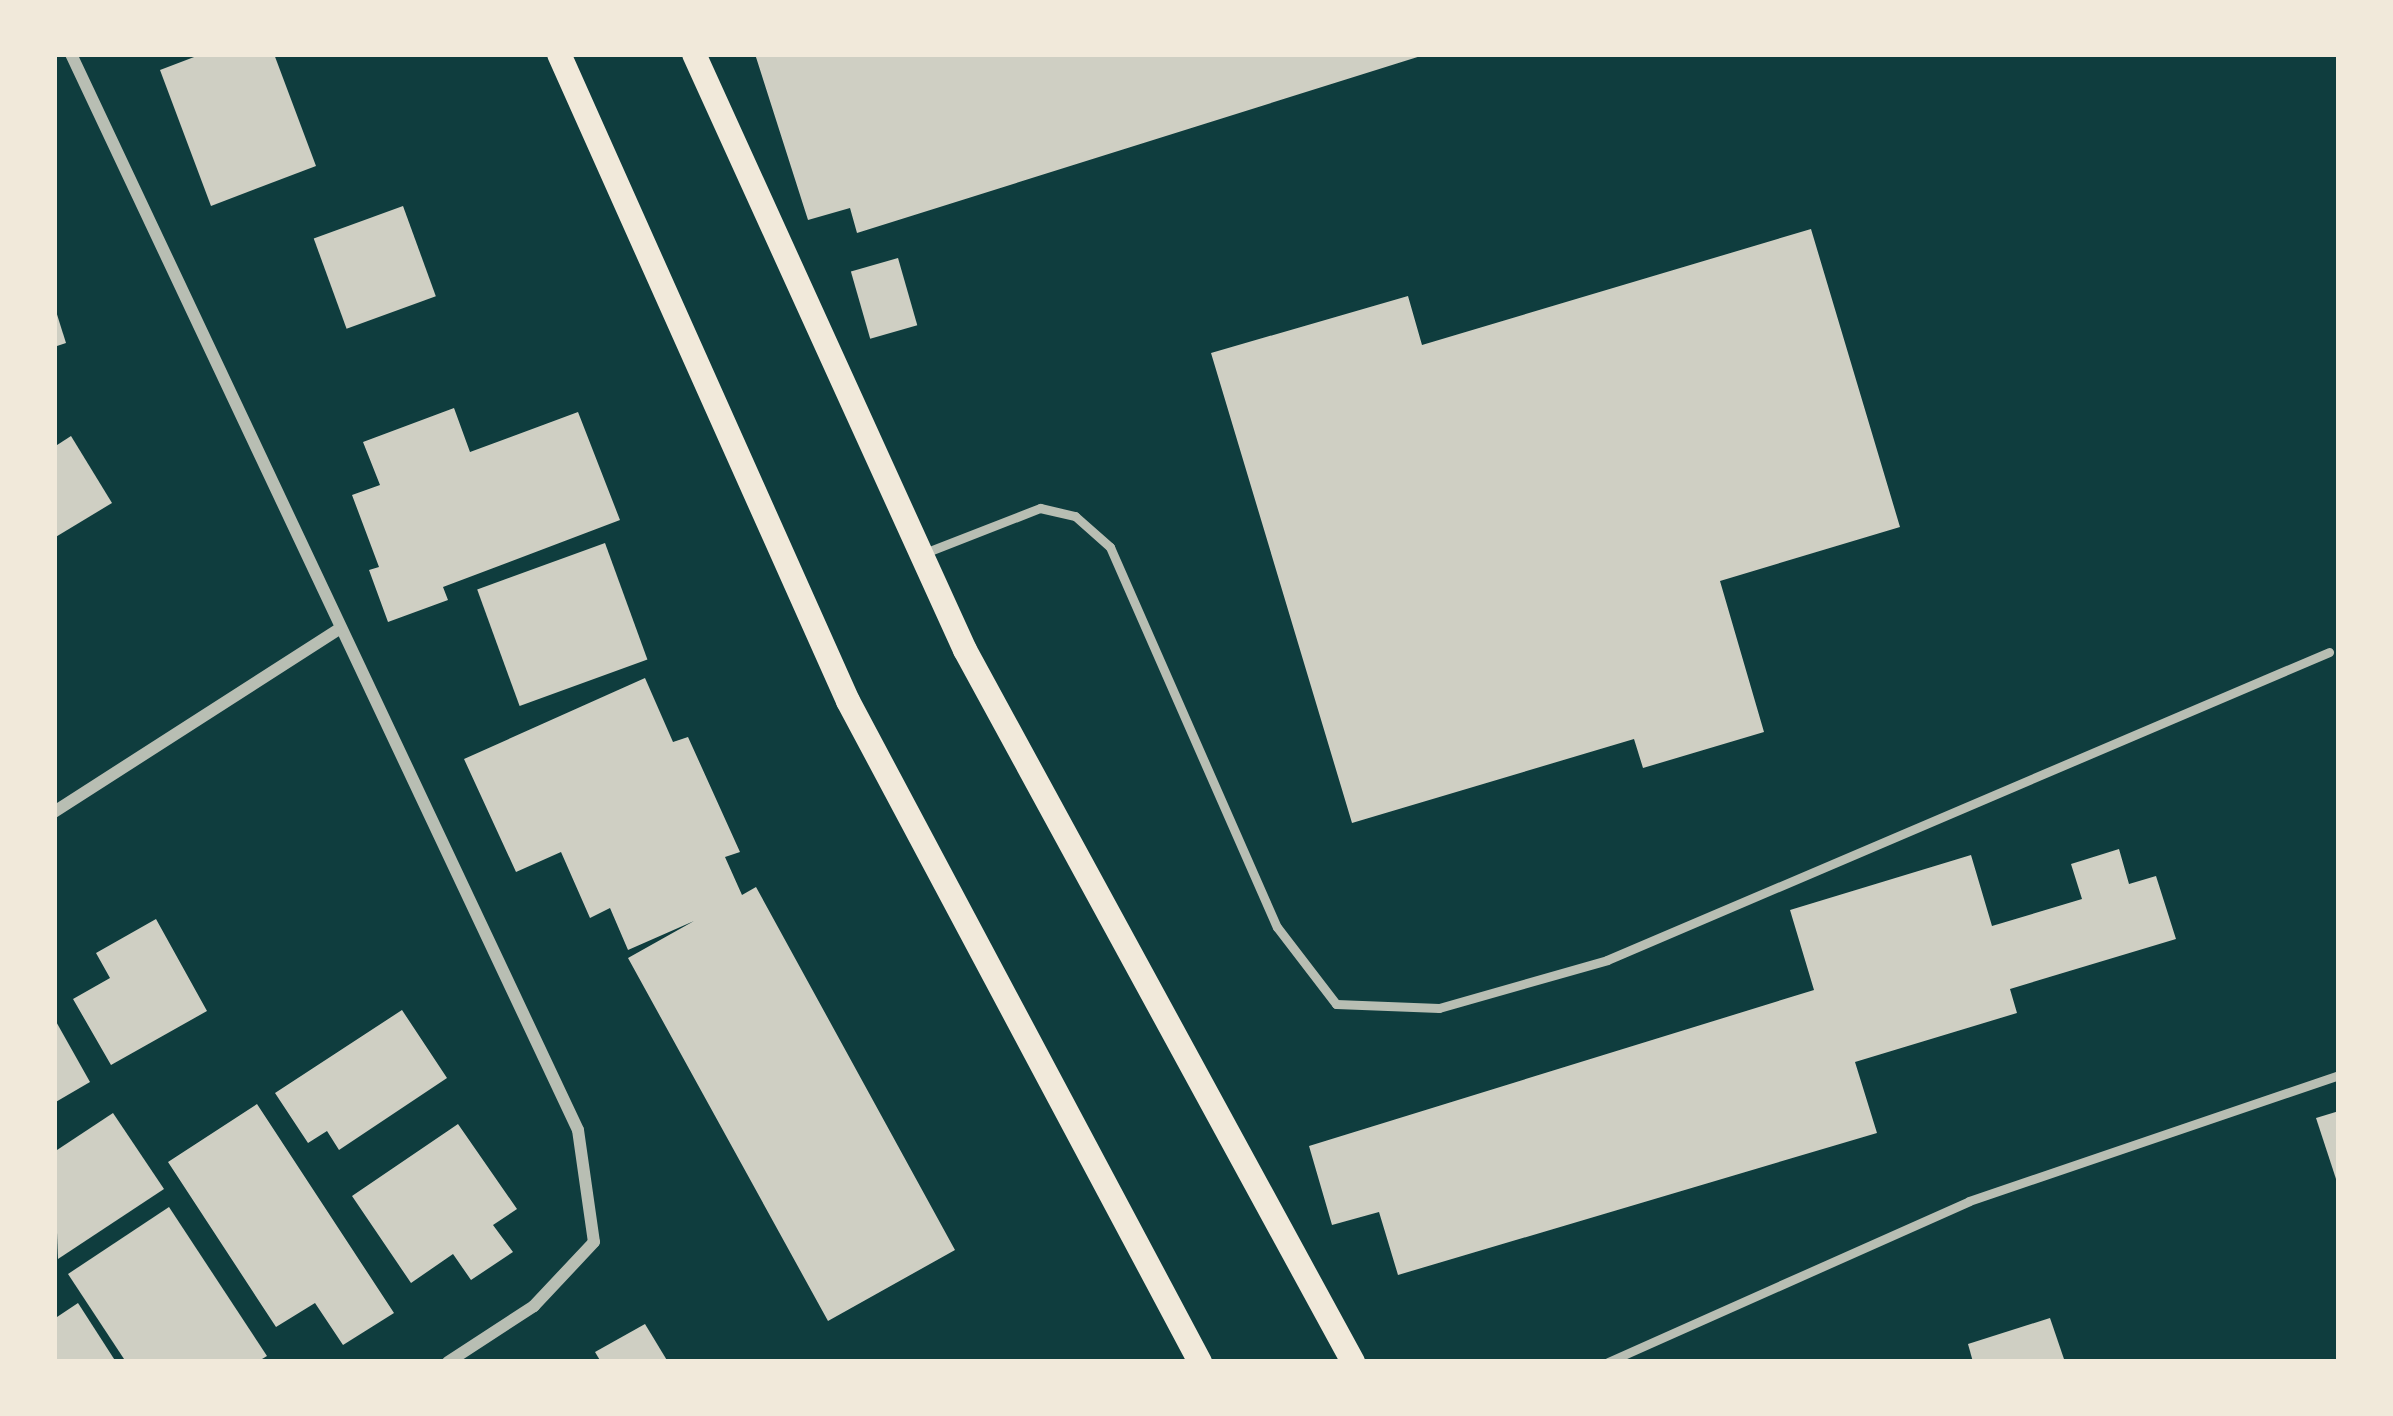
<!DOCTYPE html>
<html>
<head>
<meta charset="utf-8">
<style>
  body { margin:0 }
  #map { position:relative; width:2393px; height:1416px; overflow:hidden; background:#0f3d3e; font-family:"Alegreya Sans",sans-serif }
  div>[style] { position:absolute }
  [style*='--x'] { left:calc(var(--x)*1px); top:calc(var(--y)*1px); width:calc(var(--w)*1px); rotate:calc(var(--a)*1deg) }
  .building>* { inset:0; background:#cfcfc3; transform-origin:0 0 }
  .service>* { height:9px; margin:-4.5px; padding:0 4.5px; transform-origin:4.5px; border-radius:4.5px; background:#b8beb3 }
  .minor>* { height:12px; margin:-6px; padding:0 6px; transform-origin:6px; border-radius:6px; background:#b8beb3 }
  .secondary>* { height:24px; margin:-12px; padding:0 12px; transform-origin:12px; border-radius:12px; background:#f1e9da }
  span { translate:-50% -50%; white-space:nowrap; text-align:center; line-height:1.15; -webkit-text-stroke:9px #f1e9da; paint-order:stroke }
  .frame { position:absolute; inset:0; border:57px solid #f1e9da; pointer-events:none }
</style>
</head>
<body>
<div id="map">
  <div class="building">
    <i style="clip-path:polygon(202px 54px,274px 54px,316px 166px,211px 206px,160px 70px)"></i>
    <i style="clip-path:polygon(755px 54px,1424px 54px,1424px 55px,857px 233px,850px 208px,808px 220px)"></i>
    <i style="left:403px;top:206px;width:96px;height:95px;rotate:70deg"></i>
    <i style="clip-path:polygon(1811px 229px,1900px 527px,1720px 581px,1764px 732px,1643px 768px,1634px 739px,1352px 823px,1211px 353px,1408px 296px,1422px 345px)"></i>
    <i style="left:898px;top:258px;width:70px;height:49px;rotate:74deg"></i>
    <i style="clip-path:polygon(54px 305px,66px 343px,54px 347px)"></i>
    <i style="clip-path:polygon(454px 408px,470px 452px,578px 412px,620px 520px,443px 587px,448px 600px,388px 622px,369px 570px,379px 567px,352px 495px,380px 485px,363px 442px)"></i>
    <i style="clip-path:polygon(71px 436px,112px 503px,54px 538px,54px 447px)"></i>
    <i style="left:605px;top:543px;width:124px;height:136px;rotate:70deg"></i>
    <i style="clip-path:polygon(645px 678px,673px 742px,688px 737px,740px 852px,725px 857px,742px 895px,756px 887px,955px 1250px,828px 1321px,628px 958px,694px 921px,628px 950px,610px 908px,590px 918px,561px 852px,516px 872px,464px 759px)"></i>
    <i style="clip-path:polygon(2119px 849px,2129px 884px,2156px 876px,2176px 939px,2010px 989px,2017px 1013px,1855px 1062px,1877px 1133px,1398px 1275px,1379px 1212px,1332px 1225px,1309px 1146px,1814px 990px,1790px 910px,1971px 855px,1992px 926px,2082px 899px,2071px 864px)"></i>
    <i style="clip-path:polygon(156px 919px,207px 1011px,111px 1065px,73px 999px,110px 978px,96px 953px)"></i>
    <i style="clip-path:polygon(402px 1010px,447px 1078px,339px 1150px,327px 1131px,308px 1143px,275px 1093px)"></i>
    <i style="clip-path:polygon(54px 1018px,90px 1082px,54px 1103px)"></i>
    <i style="clip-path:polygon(257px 1104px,394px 1313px,343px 1345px,315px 1303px,276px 1327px,168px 1162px)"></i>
    <i style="clip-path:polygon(2339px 1111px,2339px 1185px,2338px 1185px,2316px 1118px)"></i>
    <i style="clip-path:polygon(113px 1113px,164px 1189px,58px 1259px,54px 1152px)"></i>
    <i style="clip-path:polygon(458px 1124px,517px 1209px,493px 1225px,513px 1252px,471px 1280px,453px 1254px,411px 1283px,352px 1196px)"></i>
    <i style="clip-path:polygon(169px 1207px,267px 1356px,257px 1362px,126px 1362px,68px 1274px)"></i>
    <i style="clip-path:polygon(78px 1303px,116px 1362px,54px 1362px,54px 1319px)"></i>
    <i style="clip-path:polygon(2050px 1318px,2065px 1362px,1973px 1362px,1968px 1344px)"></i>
    <i style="clip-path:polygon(645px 1324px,668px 1362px,601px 1362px,595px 1352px)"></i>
  </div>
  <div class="service">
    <i style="--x:922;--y:554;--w:127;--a:-21.3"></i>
    <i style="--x:1040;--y:508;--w:36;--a:13"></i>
    <i style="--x:1075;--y:516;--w:47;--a:41.5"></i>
    <i style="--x:1110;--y:547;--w:415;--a:66.3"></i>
    <i style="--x:1277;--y:927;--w:97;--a:52.5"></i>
    <i style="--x:1336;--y:1004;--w:103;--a:2.2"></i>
    <i style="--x:1439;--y:1008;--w:175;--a:-15.9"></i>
    <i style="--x:1607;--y:960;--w:785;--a:-23.1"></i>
    <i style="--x:1608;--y:1362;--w:395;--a:-24"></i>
    <i style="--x:1969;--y:1201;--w:391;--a:-18.8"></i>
  </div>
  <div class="minor">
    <i style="--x:71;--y:54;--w:1189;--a:64.77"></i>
    <i style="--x:578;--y:1130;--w:113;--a:81.9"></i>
    <i style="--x:594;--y:1242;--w:88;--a:133.2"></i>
    <i style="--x:534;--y:1306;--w:103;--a:146.9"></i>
    <i style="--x:54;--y:812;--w:337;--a:-32.7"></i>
  </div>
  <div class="secondary">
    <i style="--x:559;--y:54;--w:709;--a:65.93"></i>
    <i style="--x:848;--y:701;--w:749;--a:61.96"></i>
    <i style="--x:694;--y:54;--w:655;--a:65.55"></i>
    <i style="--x:965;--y:650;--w:811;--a:61.41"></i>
  </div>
  <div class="frame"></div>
</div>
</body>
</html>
